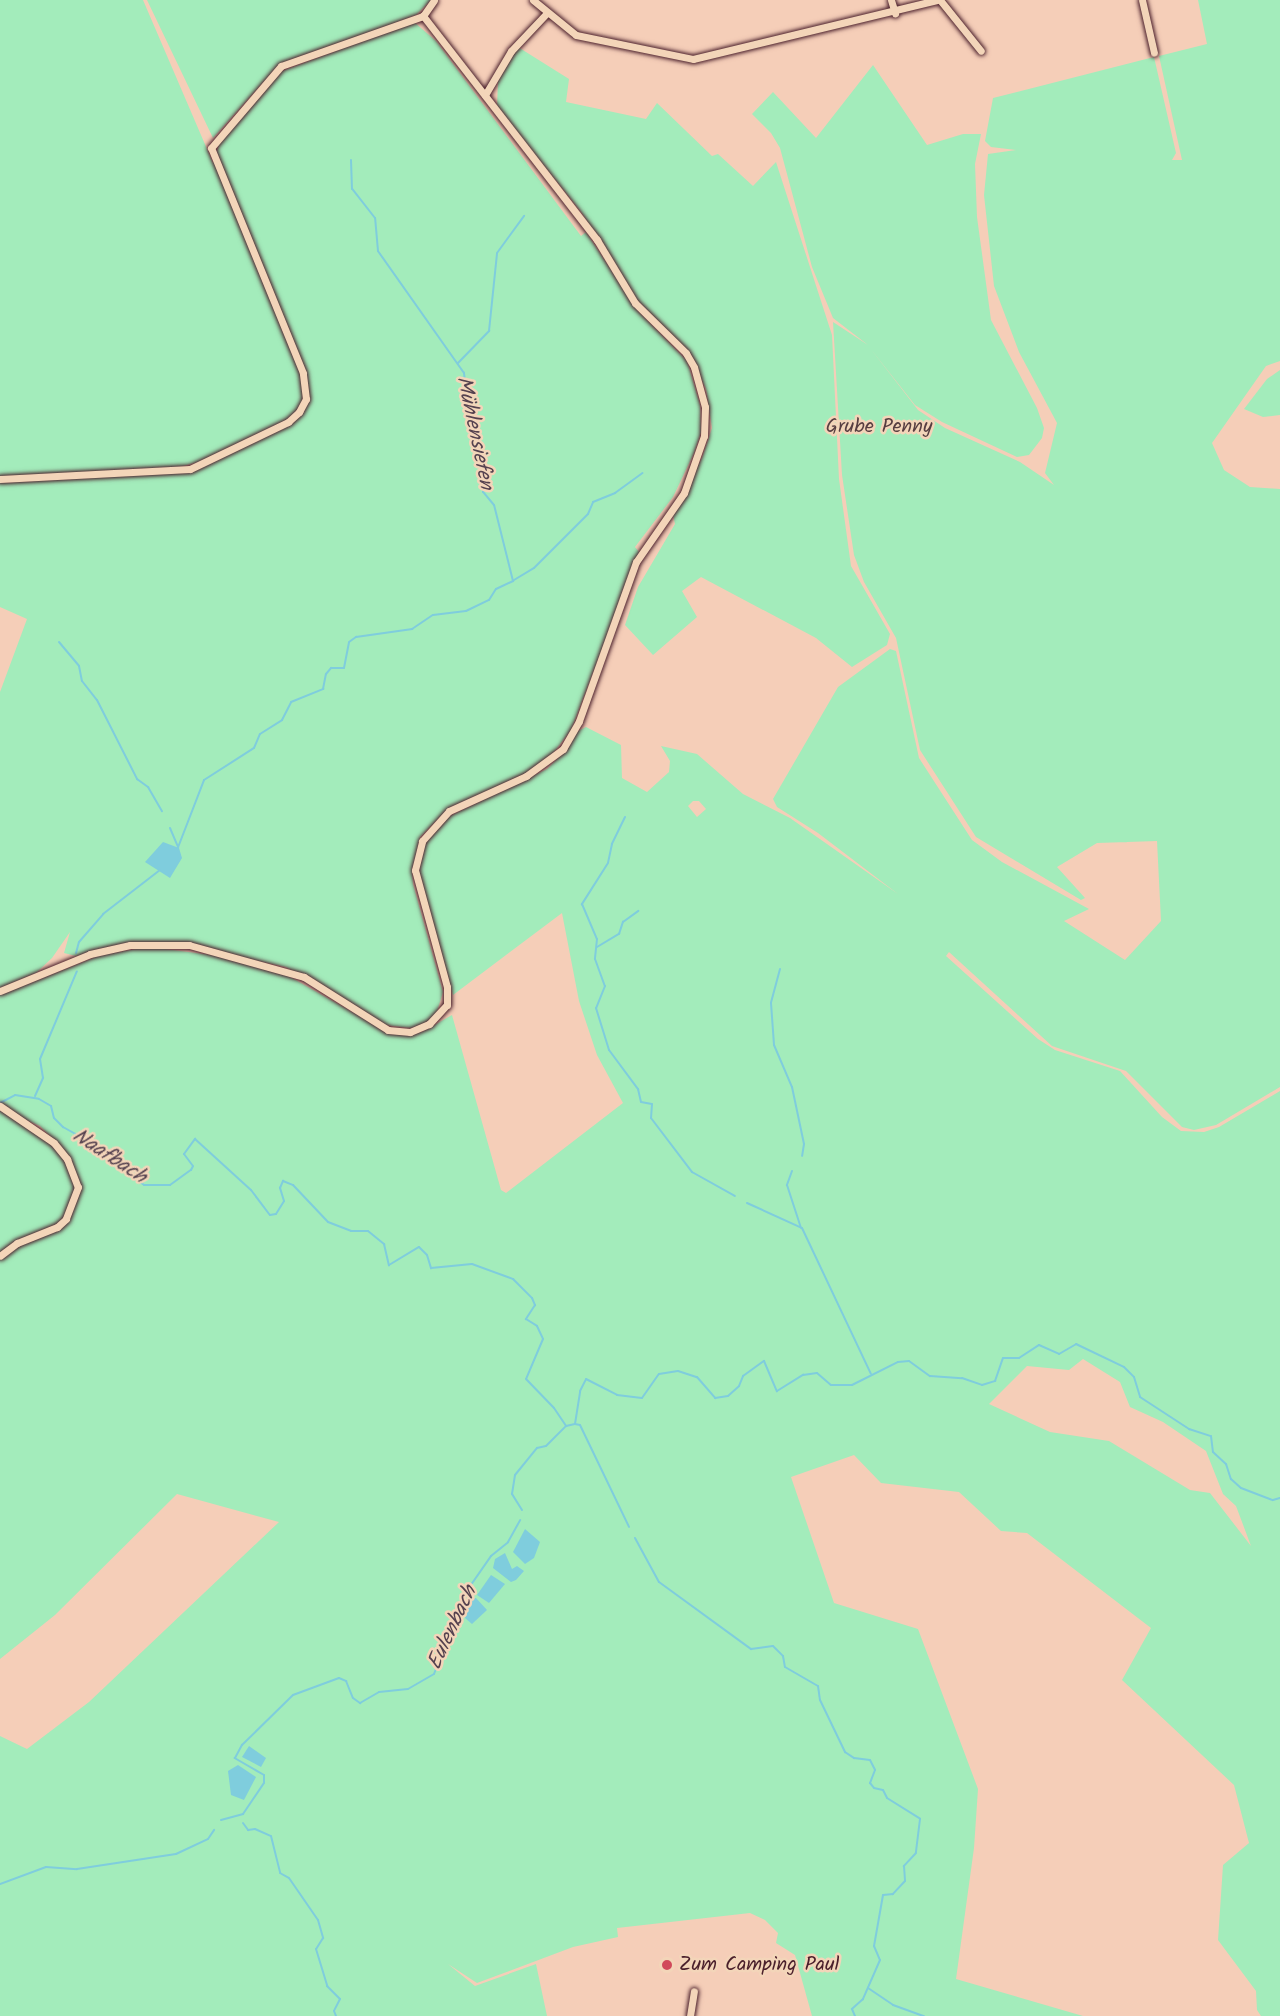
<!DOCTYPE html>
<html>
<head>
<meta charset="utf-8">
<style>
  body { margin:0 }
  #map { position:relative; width:1280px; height:2016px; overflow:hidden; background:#f5ceb8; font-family:Kalam,sans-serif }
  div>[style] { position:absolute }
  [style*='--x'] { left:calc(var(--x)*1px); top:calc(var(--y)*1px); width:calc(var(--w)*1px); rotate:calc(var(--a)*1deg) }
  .green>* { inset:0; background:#a3ecbb }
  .water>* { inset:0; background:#7fcddd }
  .stream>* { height:2px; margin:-1px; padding:0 1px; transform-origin:1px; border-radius:1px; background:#7fcddd }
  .roads { filter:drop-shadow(0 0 2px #4a1f2b) drop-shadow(0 0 2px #4a1f2b) }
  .minor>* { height:7px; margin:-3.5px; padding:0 3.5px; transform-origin:3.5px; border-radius:3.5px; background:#f3d5b9 }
  .dots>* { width:16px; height:16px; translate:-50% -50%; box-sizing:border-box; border:3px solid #f3d5b9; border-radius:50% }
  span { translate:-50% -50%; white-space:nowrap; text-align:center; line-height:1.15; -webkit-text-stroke:5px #f3d5b9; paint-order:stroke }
  .park-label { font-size:20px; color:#573e41 }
  .poi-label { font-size:20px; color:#4a1f2b }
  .left { translate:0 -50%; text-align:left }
  .water-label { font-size:21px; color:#55424f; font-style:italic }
</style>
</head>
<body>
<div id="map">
  <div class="green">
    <i style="clip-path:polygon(0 0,143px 0,213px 163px,219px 144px,277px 73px,414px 22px,436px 41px,581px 236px,586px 232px,638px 311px,687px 361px,700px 405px,701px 432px,694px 453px,673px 497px,635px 547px,639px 552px,571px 730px,547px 761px,524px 775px,448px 809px,420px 837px,412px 870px,413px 884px,443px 992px,436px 1015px,424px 1024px,411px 1028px,385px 1025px,286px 967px,180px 944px,136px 942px,76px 956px,64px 953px,70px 932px,52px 958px,36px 973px,0 988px,0 692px,27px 619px,0 607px,0 483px,175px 472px,198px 462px,179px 467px,0 477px)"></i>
    <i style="clip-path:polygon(147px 0,431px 0,416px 15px,276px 68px,213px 138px)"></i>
    <i style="clip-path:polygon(evenodd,1198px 0,1280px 0,1280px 361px,1266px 366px,1212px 443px,1224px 470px,1250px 487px,1280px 489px,1280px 1087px,1216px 1125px,1194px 1130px,1182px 1127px,1126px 1071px,1052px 1046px,949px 952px,946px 956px,1038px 1039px,1055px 1050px,1120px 1071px,1162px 1117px,1181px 1131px,1204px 1132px,1219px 1127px,1280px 1091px,1280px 2016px,1261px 2016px,1257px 2010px,1256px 1991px,1218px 1940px,1223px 1865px,1249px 1843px,1234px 1785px,1122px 1680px,1151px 1628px,1027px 1533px,1001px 1531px,959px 1492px,881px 1483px,854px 1455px,791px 1477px,834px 1603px,918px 1629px,978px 1789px,974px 1848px,956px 1979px,1083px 2016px,812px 2016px,795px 1955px,776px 1943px,778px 1933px,765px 1920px,750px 1913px,617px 1928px,618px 1937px,573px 1947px,477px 1983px,448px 1964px,475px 1986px,536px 1964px,547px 2016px,0 2016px,0 1736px,27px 1749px,89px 1702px,279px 1522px,177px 1494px,55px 1615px,0 1659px,0 995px,101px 955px,149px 947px,212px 955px,278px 970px,391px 1034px,422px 1032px,452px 1015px,501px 1190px,506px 1193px,623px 1103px,597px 1055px,579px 1001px,562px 913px,453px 995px,419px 872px,426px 841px,448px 817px,547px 769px,564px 752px,576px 732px,586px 727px,621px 745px,622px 778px,647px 792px,669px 772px,670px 761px,661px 746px,697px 754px,743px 794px,790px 818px,898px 894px,818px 833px,777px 807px,773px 799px,838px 687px,890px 649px,896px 651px,919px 758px,972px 840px,1002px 862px,1089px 909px,1064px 921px,1125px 960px,1161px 921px,1157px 841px,1097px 843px,1057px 867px,1085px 898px,1081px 900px,976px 837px,920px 750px,896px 638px,864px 582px,854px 555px,842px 475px,833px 322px,868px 345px,833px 318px,812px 267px,780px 148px,771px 133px,752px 114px,773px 92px,816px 138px,873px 65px,927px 145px,963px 134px,981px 134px,975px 164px,977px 217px,991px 320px,1037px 408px,1044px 428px,1042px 438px,1029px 455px,1017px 457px,942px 422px,915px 405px,870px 348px,918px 410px,945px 428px,1020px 462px,1054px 485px,1045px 473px,1057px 423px,1019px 352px,994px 286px,984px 195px,988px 154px,1016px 150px,991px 147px,985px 141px,993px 98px,1154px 57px,1176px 153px,1172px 160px,1182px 160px,1159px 56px,1207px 44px,1198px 0,693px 801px,699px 801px,706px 809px,697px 817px,688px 806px,693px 801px,1198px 0,13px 1114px,40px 1126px,66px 1152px,13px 1114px,1198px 0,1083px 1359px,1120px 1382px,1130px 1407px,1163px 1422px,1206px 1451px,1223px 1494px,1236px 1506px,1251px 1546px,1210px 1493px,1190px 1490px,1109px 1441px,1050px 1432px,989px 1404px,1027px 1366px,1069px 1370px,1083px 1359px)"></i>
    <i style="clip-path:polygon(518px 47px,569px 79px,566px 102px,646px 119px,657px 103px,712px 156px,718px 154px,753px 186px,776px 162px,832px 335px,839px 479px,851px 566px,890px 634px,887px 645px,852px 667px,816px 638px,701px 577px,682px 591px,697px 617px,653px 655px,625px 625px,638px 587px,675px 524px,673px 515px,702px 458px,712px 428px,706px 389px,688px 351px,637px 300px,582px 213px,497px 107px,498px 81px)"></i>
    <i style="clip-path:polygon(1280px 370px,1280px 415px,1263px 417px,1244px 409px,1267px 379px)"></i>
  </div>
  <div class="water">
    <i style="clip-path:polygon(163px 842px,179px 848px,182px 858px,170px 878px,145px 862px)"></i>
    <i style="clip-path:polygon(525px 1529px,540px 1542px,534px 1558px,525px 1564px,513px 1552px)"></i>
    <i style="clip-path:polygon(505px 1553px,512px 1569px,517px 1566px,524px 1571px,516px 1580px,511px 1582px,493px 1568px,495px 1559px)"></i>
    <i style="clip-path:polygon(491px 1575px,505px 1584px,489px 1603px,477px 1595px)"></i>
    <i style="clip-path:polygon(476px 1598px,487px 1610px,472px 1624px,465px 1618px,471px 1599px)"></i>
    <i style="clip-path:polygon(249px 1746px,266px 1758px,261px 1767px,242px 1757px)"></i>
    <i style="clip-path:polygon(238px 1765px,256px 1777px,244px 1800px,231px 1795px,228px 1771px)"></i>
  </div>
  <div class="stream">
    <i style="--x:458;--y:363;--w:45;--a:-45.9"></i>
    <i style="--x:489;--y:331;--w:78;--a:-84.1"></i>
    <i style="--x:497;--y:253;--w:46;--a:-53.9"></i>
    <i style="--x:514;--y:580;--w:23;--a:-31"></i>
    <i style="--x:534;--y:568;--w:76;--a:-45"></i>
    <i style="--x:588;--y:514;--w:13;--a:-67"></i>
    <i style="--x:593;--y:502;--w:24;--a:-22"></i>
    <i style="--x:615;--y:493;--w:34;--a:-36"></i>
    <i style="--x:59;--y:642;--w:31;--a:50"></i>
    <i style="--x:79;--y:666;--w:15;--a:79"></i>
    <i style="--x:82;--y:681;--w:24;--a:52"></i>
    <i style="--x:97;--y:700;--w:89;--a:63.1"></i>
    <i style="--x:137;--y:779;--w:14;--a:36"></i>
    <i style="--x:148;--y:787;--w:28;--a:60"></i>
    <i style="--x:625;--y:817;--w:30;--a:116"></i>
    <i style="--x:612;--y:844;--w:19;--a:102"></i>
    <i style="--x:608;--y:863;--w:49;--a:122.4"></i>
    <i style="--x:582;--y:904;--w:38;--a:67"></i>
    <i style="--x:597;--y:939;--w:20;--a:96"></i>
    <i style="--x:595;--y:959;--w:29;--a:70"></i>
    <i style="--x:605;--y:986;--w:24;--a:112"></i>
    <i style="--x:596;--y:1008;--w:44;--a:72.8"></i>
    <i style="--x:609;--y:1050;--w:49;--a:53.4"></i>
    <i style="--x:638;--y:1089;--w:13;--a:77"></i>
    <i style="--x:641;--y:1102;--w:11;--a:10"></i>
    <i style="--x:652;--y:1104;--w:14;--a:94"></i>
    <i style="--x:651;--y:1118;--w:68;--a:52.8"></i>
    <i style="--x:692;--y:1172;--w:49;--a:29.2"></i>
    <i style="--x:170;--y:828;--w:21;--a:67"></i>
    <i style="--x:177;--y:850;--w:75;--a:-68.9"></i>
    <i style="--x:204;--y:780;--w:59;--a:-32.6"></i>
    <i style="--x:254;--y:748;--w:15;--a:-67"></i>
    <i style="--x:260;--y:734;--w:26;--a:-32"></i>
    <i style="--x:282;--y:720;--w:20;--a:-63"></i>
    <i style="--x:291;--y:702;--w:35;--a:-22"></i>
    <i style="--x:323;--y:689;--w:15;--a:-79"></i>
    <i style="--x:326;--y:674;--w:8;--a:-50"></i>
    <i style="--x:331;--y:668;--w:13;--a:0"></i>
    <i style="--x:344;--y:668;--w:26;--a:-79"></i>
    <i style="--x:349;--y:642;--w:9;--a:-36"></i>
    <i style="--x:356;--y:637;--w:57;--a:-8.1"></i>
    <i style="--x:412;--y:629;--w:25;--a:-34"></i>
    <i style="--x:433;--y:615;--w:33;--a:-7"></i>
    <i style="--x:466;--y:611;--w:25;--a:-26"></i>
    <i style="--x:489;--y:600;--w:13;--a:-58"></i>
    <i style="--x:496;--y:589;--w:19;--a:-25"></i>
    <i style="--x:513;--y:581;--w:78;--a:-104"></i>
    <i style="--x:494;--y:505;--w:17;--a:-130"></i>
    <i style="--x:483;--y:492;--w:22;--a:-85"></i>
    <i style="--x:485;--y:470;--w:8;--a:-135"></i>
    <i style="--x:479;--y:464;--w:8;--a:-67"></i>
    <i style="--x:482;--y:457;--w:28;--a:-111"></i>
    <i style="--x:472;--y:431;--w:59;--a:-97.9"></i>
    <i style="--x:464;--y:373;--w:149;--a:-125.2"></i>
    <i style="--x:378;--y:251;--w:33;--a:-95"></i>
    <i style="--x:375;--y:218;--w:37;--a:-128"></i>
    <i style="--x:352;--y:189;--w:29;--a:-92"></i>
    <i style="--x:597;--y:947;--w:26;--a:-31"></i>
    <i style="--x:619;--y:934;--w:13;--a:-72"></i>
    <i style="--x:623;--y:922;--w:19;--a:-36"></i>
    <i style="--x:76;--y:953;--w:11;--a:-75"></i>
    <i style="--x:79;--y:942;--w:37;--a:-49"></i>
    <i style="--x:103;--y:914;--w:72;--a:-37.7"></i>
    <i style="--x:780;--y:969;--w:35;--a:105"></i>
    <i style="--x:771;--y:1003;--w:42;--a:85.9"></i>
    <i style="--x:774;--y:1045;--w:46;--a:66.8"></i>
    <i style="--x:792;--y:1087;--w:58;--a:78.1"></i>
    <i style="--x:804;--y:1144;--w:12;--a:99"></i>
    <i style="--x:35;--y:1096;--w:20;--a:-66"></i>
    <i style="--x:43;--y:1078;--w:19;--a:-99"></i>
    <i style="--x:40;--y:1059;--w:95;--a:-67.2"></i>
    <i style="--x:0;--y:1103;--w:17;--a:-28"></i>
    <i style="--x:15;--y:1095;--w:24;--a:9"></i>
    <i style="--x:39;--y:1099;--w:14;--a:30"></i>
    <i style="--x:51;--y:1106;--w:12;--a:76"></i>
    <i style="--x:54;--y:1118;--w:13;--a:45"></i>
    <i style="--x:63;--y:1127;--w:49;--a:29.2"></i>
    <i style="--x:106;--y:1151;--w:21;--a:53"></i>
    <i style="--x:119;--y:1168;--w:30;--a:34"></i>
    <i style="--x:144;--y:1185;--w:26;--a:0"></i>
    <i style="--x:170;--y:1185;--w:26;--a:-36"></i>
    <i style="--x:191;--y:1170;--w:4;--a:-63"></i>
    <i style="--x:193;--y:1166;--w:15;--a:-127"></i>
    <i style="--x:184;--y:1154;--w:19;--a:-54"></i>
    <i style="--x:195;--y:1139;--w:76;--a:42.3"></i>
    <i style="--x:251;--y:1190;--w:31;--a:53"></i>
    <i style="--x:270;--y:1215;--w:6;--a:-9"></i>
    <i style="--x:276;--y:1214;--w:15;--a:-58"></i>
    <i style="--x:284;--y:1201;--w:14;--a:-107"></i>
    <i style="--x:280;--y:1188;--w:8;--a:-67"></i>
    <i style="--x:283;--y:1181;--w:11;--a:22"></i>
    <i style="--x:293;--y:1185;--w:51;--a:46.6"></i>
    <i style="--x:328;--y:1222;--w:25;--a:21"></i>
    <i style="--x:351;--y:1231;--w:17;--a:0"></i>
    <i style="--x:368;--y:1231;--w:21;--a:39"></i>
    <i style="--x:384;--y:1244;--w:22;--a:77"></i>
    <i style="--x:389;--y:1265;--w:35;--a:-31"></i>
    <i style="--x:419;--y:1247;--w:11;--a:45"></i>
    <i style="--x:427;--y:1255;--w:14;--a:73"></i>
    <i style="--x:431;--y:1268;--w:41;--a:-5.6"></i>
    <i style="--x:472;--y:1264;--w:44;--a:20.1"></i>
    <i style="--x:513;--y:1279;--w:27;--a:45"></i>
    <i style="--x:532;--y:1298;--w:8;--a:67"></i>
    <i style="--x:535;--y:1305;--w:17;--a:123"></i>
    <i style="--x:526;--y:1319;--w:13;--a:32"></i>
    <i style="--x:537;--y:1326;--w:14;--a:65"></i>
    <i style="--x:543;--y:1339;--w:43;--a:113"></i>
    <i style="--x:526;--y:1379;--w:40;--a:46"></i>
    <i style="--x:554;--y:1408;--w:22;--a:56"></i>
    <i style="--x:566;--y:1426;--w:9;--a:-13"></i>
    <i style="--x:575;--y:1424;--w:33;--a:-81"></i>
    <i style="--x:580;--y:1391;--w:13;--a:-63"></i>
    <i style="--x:586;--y:1379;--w:35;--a:27"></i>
    <i style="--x:617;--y:1395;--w:25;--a:7"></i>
    <i style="--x:642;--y:1398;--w:29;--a:-55"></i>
    <i style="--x:659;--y:1374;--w:19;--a:-9"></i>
    <i style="--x:678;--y:1371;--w:20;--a:18"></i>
    <i style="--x:697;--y:1377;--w:28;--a:49"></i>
    <i style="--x:715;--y:1398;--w:13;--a:-9"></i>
    <i style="--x:728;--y:1396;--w:15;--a:-42"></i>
    <i style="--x:739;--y:1386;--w:11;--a:-68"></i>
    <i style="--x:743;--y:1376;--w:26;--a:-36"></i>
    <i style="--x:764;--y:1361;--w:33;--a:67"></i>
    <i style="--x:777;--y:1391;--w:31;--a:-32"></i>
    <i style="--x:803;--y:1375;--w:14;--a:-8"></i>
    <i style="--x:817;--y:1373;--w:18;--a:41"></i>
    <i style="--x:831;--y:1385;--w:21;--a:0"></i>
    <i style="--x:852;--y:1385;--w:51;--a:-26.6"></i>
    <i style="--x:898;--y:1362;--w:11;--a:-5"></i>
    <i style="--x:909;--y:1361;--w:26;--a:36"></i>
    <i style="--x:930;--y:1376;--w:32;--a:4"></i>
    <i style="--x:962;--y:1378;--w:21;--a:19"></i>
    <i style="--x:982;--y:1385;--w:14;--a:-17"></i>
    <i style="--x:995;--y:1381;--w:24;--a:-71"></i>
    <i style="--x:1003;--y:1358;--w:16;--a:0"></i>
    <i style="--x:1019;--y:1358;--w:24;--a:-33"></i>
    <i style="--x:1039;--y:1345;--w:22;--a:24"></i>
    <i style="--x:1059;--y:1354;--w:20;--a:-30"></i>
    <i style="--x:1076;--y:1344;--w:53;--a:25.6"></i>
    <i style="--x:1124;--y:1367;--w:14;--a:45"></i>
    <i style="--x:1134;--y:1377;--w:21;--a:73"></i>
    <i style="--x:1140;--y:1397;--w:59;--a:33.1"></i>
    <i style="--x:1189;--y:1429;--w:23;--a:18"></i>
    <i style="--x:1211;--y:1436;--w:16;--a:83"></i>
    <i style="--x:1213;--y:1452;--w:18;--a:43"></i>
    <i style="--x:1226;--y:1464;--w:16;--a:72"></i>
    <i style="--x:1231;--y:1479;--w:13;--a:42"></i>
    <i style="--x:1241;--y:1488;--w:34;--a:21"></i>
    <i style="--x:1273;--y:1500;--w:7;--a:-16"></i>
    <i style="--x:792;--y:1171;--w:15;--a:110"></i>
    <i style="--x:787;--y:1185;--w:45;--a:72"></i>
    <i style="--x:747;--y:1203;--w:60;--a:24.4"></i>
    <i style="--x:802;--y:1228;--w:161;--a:64.7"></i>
    <i style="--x:575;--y:1424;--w:5;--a:11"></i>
    <i style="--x:580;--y:1425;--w:113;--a:64.3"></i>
    <i style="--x:522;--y:1510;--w:19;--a:-122"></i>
    <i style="--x:512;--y:1494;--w:19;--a:-81"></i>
    <i style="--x:515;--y:1475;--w:35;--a:-51"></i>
    <i style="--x:537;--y:1448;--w:9;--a:-13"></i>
    <i style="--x:546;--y:1446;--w:27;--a:-45"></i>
    <i style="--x:635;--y:1538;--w:50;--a:61.4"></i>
    <i style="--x:659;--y:1582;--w:114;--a:36.1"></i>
    <i style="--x:751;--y:1649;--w:22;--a:-8"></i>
    <i style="--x:773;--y:1646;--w:14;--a:45"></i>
    <i style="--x:783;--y:1656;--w:11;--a:80"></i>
    <i style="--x:785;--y:1667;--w:38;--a:30"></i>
    <i style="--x:818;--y:1686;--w:14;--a:82"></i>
    <i style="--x:820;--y:1700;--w:58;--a:64.3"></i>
    <i style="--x:845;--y:1752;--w:11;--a:34"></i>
    <i style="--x:854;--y:1758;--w:16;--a:7"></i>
    <i style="--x:870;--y:1760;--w:11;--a:63"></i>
    <i style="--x:875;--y:1770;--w:14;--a:111"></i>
    <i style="--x:870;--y:1783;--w:6;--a:51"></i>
    <i style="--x:874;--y:1788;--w:9;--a:13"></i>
    <i style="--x:883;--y:1790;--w:9;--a:63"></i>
    <i style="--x:887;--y:1798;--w:39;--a:32"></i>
    <i style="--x:920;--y:1819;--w:34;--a:97"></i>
    <i style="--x:916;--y:1853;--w:18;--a:133"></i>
    <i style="--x:904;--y:1866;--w:15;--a:86"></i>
    <i style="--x:905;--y:1881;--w:18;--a:133"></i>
    <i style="--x:893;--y:1894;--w:10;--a:174"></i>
    <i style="--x:883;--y:1895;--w:52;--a:100"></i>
    <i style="--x:874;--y:1946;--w:15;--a:67"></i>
    <i style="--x:880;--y:1960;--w:43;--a:113.6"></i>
    <i style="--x:863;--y:1999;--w:15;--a:138"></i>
    <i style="--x:852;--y:2009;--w:8;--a:67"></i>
    <i style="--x:221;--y:1820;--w:23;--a:-15"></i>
    <i style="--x:243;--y:1814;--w:37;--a:-56"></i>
    <i style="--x:264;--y:1783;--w:8;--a:-90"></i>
    <i style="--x:264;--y:1775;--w:34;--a:-150"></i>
    <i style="--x:235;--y:1758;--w:15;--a:-62"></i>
    <i style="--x:242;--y:1745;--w:71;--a:-44.4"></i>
    <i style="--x:293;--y:1695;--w:49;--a:-20.3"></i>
    <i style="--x:339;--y:1678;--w:8;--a:23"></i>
    <i style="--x:346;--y:1681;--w:18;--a:68"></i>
    <i style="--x:353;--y:1698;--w:9;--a:36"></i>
    <i style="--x:360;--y:1703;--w:22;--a:-30"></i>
    <i style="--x:379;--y:1692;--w:29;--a:-6"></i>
    <i style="--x:408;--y:1689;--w:30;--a:-30"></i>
    <i style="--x:434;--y:1674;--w:88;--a:-68.7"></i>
    <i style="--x:466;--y:1592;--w:44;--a:-55.2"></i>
    <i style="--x:491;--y:1556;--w:22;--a:-39"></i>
    <i style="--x:508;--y:1542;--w:25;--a:-61"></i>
    <i style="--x:243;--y:1823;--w:9;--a:54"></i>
    <i style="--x:248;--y:1830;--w:7;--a:-8"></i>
    <i style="--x:255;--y:1829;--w:17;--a:24"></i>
    <i style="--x:271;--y:1836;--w:38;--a:76"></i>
    <i style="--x:280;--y:1873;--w:10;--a:29"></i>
    <i style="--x:289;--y:1878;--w:51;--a:55.4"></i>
    <i style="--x:318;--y:1920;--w:19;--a:74"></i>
    <i style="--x:323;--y:1938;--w:13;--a:122"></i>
    <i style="--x:316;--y:1949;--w:39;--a:73"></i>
    <i style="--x:327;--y:1986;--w:18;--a:45"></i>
    <i style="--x:340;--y:1999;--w:13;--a:117"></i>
    <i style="--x:334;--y:2011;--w:5;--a:68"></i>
    <i style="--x:0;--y:1884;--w:49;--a:-20.3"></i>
    <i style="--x:46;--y:1867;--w:31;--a:4"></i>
    <i style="--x:77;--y:1869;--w:100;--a:-8.6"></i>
    <i style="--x:176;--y:1854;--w:35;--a:-25"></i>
    <i style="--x:208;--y:1839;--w:11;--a:-56"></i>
    <i style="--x:868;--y:1988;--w:30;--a:34"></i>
    <i style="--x:893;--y:2005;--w:33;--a:20"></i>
  </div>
  <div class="roads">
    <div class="minor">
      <i style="--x:533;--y:0;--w:55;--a:39.1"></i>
      <i style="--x:576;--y:35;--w:119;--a:11.6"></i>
      <i style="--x:693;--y:59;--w:251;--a:-13.6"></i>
      <i style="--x:891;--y:0;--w:14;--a:73"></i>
      <i style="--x:940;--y:0;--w:65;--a:51.2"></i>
      <i style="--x:1142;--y:0;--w:54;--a:77.2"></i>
      <i style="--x:485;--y:95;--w:51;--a:-59.4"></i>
      <i style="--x:511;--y:51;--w:51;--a:-46.6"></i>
      <i style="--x:0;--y:479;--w:190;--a:-3"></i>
      <i style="--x:190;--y:469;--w:109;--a:-25.6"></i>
      <i style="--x:288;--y:422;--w:15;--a:-42"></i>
      <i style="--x:299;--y:412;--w:15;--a:-62"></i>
      <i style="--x:306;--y:399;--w:26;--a:-97"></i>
      <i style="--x:303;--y:373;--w:243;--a:-112.2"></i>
      <i style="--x:211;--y:148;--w:108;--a:-49.5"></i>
      <i style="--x:281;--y:66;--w:151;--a:-19.4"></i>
      <i style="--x:423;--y:16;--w:19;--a:-55"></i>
      <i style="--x:0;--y:991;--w:97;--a:-22.3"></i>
      <i style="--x:90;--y:954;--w:41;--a:-12.7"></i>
      <i style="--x:130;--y:945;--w:59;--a:0"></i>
      <i style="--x:189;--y:945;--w:119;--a:15.5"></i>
      <i style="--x:304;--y:977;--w:99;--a:32.2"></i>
      <i style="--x:388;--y:1030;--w:22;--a:5"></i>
      <i style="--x:410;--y:1032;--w:21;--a:-23"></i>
      <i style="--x:429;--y:1024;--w:26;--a:-47"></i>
      <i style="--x:447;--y:1005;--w:18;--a:-90"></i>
      <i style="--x:447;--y:987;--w:121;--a:-105.3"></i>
      <i style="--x:415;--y:870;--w:30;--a:-76"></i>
      <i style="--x:422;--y:841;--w:40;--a:-48"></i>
      <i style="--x:449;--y:811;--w:85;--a:-24.4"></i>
      <i style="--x:526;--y:776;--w:46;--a:-36.1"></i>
      <i style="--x:563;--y:749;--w:32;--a:-60"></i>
      <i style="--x:579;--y:721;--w:169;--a:-70.3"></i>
      <i style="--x:636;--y:562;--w:84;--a:-55.2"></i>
      <i style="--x:684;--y:493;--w:60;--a:-70.7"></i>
      <i style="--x:704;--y:436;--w:29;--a:-88"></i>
      <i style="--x:705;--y:407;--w:41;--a:-105.4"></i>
      <i style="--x:694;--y:367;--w:16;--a:-120"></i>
      <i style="--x:686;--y:353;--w:71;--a:-135.6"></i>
      <i style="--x:635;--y:303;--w:74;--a:-121.1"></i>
      <i style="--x:597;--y:240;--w:284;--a:-127.8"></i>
      <i style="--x:0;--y:1106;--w:65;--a:34.4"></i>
      <i style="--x:54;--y:1143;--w:21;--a:51"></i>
      <i style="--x:67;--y:1159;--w:30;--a:69"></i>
      <i style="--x:78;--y:1187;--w:34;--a:111"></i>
      <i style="--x:66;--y:1219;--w:12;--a:138"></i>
      <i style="--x:57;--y:1227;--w:43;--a:158.2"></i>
      <i style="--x:17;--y:1243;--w:21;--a:143"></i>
      <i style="--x:690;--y:2016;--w:25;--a:-81"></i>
    </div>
  </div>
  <div class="dots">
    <i style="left:667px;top:1965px;background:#d1495b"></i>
  </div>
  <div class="park-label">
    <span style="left:879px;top:427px">Grube Penny</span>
  </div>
  <div class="poi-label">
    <span class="left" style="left:679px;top:1965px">Zum Camping Paul</span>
  </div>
  <div class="water-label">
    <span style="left:474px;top:433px;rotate:78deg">Mühlensiefen</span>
    <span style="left:109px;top:1157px;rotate:33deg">Naafbach</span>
    <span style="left:453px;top:1628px;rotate:-65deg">Eulenbach</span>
  </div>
</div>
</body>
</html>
